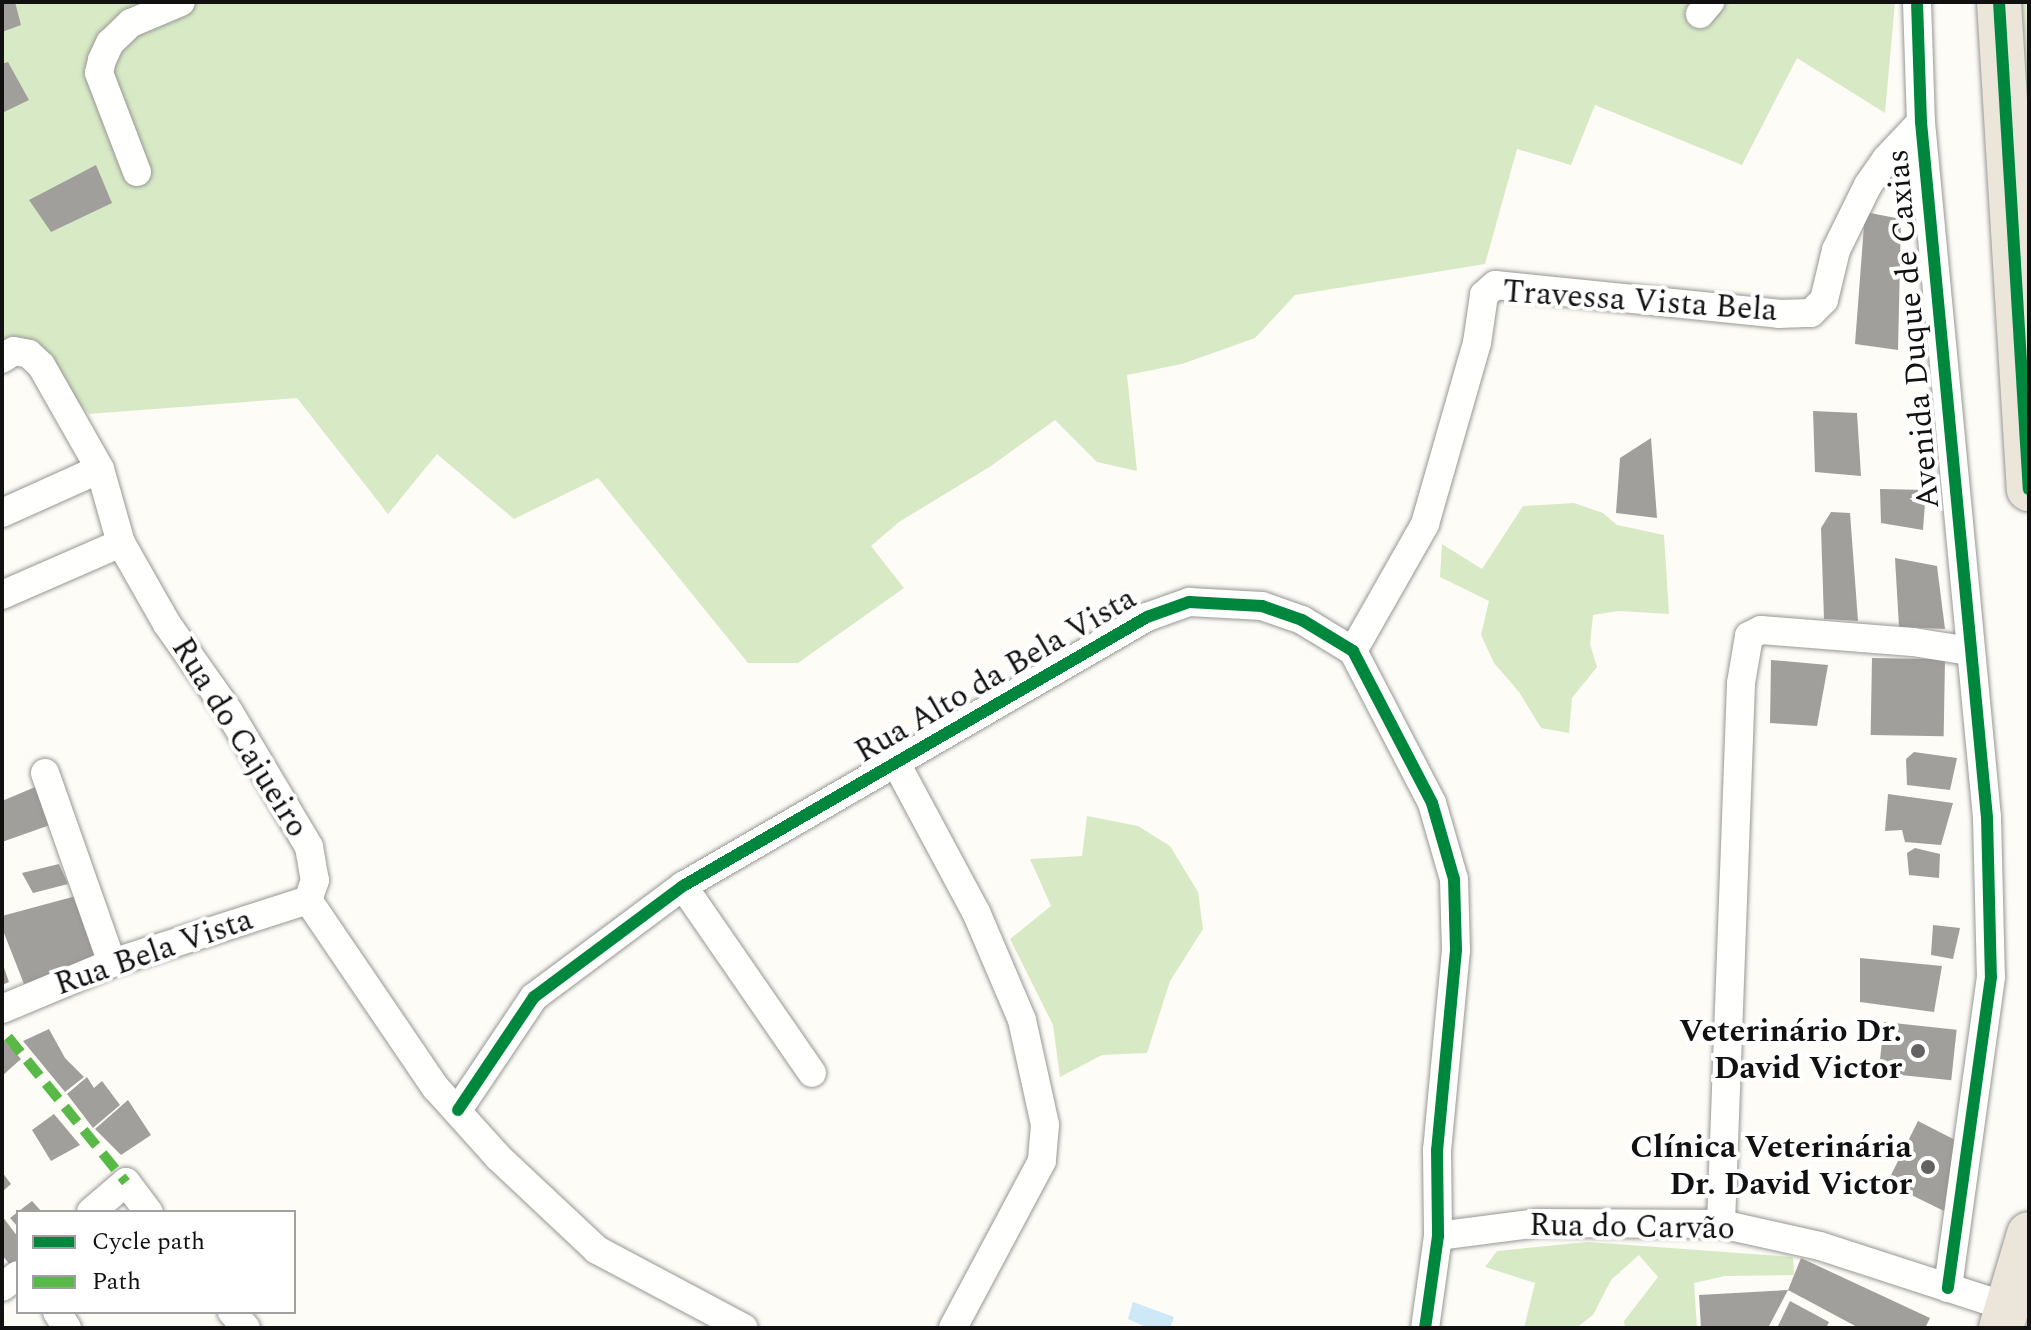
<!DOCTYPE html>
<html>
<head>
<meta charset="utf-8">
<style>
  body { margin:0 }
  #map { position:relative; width:2031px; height:1330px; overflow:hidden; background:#fdfcf7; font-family:Spectral,serif }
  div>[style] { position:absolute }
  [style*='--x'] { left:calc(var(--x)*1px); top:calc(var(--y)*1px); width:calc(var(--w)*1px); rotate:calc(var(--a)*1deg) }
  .green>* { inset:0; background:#e7f3d7 }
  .forest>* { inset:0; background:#d8eac5 }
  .water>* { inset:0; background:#cde8f7 }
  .building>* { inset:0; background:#a19f9c; transform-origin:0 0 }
  .roads { filter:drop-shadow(0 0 2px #979795) drop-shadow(0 0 2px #979795) }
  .minor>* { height:28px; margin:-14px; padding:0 14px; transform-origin:14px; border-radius:14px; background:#fffffe }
  .trunk>* { height:44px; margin:-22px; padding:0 22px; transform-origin:22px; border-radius:22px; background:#ece5da }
  .quiet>* { height:10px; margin-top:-5px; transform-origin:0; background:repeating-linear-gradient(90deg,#58b947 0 20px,transparent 0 30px) }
  .cycleway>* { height:12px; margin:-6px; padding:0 6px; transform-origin:6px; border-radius:6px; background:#00873e }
  .dots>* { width:22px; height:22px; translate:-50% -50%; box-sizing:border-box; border:4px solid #fff; border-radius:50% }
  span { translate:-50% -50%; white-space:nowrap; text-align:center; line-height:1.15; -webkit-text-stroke:8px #fff; paint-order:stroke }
  .street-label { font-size:32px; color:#111 }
  .poi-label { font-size:32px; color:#111; font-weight:700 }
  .right { translate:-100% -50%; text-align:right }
  .frame { position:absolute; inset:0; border:4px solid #111; pointer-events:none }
  .legend { position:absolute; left:16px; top:1210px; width:280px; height:104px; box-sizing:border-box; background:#fff; border:2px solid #a0a0a0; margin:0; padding:10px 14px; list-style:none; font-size:24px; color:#111 }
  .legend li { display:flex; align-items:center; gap:16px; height:40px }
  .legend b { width:40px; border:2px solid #a0a0a0 }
</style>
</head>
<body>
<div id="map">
  <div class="green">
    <i style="clip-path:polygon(2012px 2px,2029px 2px,2029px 118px,2024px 117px)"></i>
  </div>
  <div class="forest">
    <i style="clip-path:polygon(2px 2px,1895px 2px,1885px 113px,1797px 58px,1742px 165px,1595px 105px,1571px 165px,1517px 149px,1485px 264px,1295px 295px,1255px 338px,1182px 364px,1127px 375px,1137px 471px,1097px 462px,1055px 420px,991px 466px,899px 522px,871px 546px,904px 588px,798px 663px,748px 663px,598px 478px,514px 519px,437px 454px,388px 514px,297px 398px,89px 414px,12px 336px,2px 341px)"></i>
    <i style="clip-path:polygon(1574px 503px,1603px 513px,1617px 525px,1664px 535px,1669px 614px,1618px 611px,1593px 615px,1590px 644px,1597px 667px,1572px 698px,1569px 733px,1541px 728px,1519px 692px,1494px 663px,1481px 635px,1489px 601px,1440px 577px,1442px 544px,1482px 569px,1523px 506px)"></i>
    <i style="clip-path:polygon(1087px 816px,1138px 826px,1170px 846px,1198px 892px,1203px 929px,1170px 981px,1147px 1053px,1102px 1055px,1060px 1077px,1053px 1025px,1010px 939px,1051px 906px,1030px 859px,1082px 856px)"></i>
    <i style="clip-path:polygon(1588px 1242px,1793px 1257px,1794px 1275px,1725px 1276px,1694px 1283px,1697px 1328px,1625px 1328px,1624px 1321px,1658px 1277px,1639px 1255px,1611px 1280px,1593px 1315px,1576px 1328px,1524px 1328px,1535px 1283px,1485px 1267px,1497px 1251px)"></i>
  </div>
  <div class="water">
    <i style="clip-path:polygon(1133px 1302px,1174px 1317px,1170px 1328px,1148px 1328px,1128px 1319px)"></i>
  </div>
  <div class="building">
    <i style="clip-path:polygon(2px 2px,15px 2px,21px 25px,2px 32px)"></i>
    <i style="clip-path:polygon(8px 62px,29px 100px,2px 113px,2px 64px)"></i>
    <i style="clip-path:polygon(96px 165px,112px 203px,51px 232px,29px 200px)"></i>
    <i style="clip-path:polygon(1865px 212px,1901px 219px,1898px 350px,1855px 344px)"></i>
    <i style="clip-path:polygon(1813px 411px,1857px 413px,1861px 476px,1815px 472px)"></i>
    <i style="clip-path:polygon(1651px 438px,1657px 518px,1616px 513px,1620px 458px)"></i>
    <i style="clip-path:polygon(1880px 489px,1926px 490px,1923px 530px,1881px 523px)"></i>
    <i style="clip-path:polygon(1831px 512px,1850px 513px,1858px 621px,1824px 619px,1821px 528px)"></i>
    <i style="clip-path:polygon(1895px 558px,1937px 566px,1945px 629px,1899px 627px)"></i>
    <i style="left:1872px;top:658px;width:73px;height:77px;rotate:1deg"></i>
    <i style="clip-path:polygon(1771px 660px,1828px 665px,1817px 726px,1770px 723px)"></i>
    <i style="clip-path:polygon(1914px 752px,1957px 758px,1950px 790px,1907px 785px,1906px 759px)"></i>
    <i style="clip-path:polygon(40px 785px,50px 825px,2px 842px,2px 801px)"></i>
    <i style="clip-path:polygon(1888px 794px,1953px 803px,1941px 845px,1905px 842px,1902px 830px,1885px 831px)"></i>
    <i style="clip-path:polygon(1915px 848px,1940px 854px,1939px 878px,1909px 875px,1907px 853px)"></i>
    <i style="clip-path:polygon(59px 864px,68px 884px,33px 893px,22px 873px)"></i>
    <i style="clip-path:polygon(76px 896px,101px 960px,24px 984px,2px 928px,2px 916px)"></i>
    <i style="clip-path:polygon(1933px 925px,1960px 928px,1953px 959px,1931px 955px)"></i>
    <i style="clip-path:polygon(1860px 958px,1942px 966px,1934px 1012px,1860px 1002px)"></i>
    <i style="clip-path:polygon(2px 962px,9px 982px,2px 985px)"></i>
    <i style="left:1884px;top:1022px;width:73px;height:51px;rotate:6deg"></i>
    <i style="clip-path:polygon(49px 1029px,65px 1058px,84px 1077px,65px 1092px,23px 1041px)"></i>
    <i style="clip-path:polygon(2px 1038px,21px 1059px,2px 1076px)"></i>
    <i style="clip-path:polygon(87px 1077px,94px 1088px,102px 1081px,120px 1105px,93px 1128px,67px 1094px)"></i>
    <i style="clip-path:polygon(128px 1100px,151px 1135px,121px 1155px,95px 1129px)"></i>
    <i style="clip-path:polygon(54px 1114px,80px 1145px,51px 1161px,32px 1130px)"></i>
    <i style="clip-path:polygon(1918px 1121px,1965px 1145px,1963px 1174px,1944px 1211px,1887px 1183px)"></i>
    <i style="clip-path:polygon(2px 1172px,11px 1184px,2px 1192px)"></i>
    <i style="clip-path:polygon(32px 1201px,42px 1212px,18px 1212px,18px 1227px,10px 1218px)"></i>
    <i style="clip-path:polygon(2px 1216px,18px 1237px,18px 1261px,11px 1266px,2px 1255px)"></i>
    <i style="clip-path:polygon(1801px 1258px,1930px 1318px,1925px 1328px,1859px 1328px,1788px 1290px,1768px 1328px,1701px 1328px,1699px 1295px,1788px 1290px)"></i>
    <i style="clip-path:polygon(1790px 1301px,1829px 1322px,1826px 1328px,1777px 1328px)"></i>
  </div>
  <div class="roads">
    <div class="minor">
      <i style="--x:1917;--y:2;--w:120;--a:88.1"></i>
      <i style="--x:1921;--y:122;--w:698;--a:84.58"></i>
      <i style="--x:1987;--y:817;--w:160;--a:88.6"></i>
      <i style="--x:1991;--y:977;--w:314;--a:97.9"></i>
      <i style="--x:1700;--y:14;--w:16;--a:-50"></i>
      <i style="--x:137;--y:172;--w:106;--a:-111"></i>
      <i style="--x:99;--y:73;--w:13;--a:-77"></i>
      <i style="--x:102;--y:60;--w:19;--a:-65"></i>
      <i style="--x:110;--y:43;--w:29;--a:-44"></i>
      <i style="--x:131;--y:23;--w:54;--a:-22.8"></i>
      <i style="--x:2;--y:359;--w:14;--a:-34"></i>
      <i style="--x:14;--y:351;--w:15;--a:11"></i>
      <i style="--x:29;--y:354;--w:16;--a:43"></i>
      <i style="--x:41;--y:365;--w:120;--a:60.4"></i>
      <i style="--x:100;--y:469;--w:77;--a:74.2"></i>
      <i style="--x:121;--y:543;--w:93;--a:60.4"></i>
      <i style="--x:167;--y:624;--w:108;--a:54.8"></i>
      <i style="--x:229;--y:712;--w:157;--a:59.3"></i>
      <i style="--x:309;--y:847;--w:34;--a:80"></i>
      <i style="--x:315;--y:880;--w:21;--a:109"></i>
      <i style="--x:2;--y:513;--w:107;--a:-24.2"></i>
      <i style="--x:2;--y:595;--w:130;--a:-23.6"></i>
      <i style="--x:1353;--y:651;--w:146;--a:-60.4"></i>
      <i style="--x:1425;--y:524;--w:188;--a:-74"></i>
      <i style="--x:1477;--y:343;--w:49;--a:-81.7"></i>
      <i style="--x:1484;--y:295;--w:15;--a:-42"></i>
      <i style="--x:1495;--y:285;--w:285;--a:5.8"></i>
      <i style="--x:1779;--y:314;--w:32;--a:-2"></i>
      <i style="--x:1811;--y:313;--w:18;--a:-45"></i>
      <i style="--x:1824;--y:300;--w:51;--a:-76.5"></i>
      <i style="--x:1836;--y:250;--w:72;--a:-63.8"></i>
      <i style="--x:1868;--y:185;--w:32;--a:-55"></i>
      <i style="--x:1886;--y:159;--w:51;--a:-46.6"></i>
      <i style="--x:896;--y:763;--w:169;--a:61.8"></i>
      <i style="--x:976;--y:912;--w:117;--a:66.9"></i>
      <i style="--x:1022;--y:1020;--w:107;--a:77.6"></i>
      <i style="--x:1045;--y:1125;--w:36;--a:95"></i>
      <i style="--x:1042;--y:1161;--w:189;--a:118.1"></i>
      <i style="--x:45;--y:773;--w:201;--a:70.6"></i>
      <i style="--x:683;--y:886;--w:227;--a:55.4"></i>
      <i style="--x:308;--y:900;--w:227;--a:55.8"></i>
      <i style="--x:436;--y:1088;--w:94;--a:48"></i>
      <i style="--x:499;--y:1158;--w:134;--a:43.2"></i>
      <i style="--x:597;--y:1250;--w:166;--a:28"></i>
      <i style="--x:2;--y:1009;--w:119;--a:-22.7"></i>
      <i style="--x:112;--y:963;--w:206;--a:-17.8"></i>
      <i style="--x:458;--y:1110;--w:136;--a:-56.1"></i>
      <i style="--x:534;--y:997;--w:186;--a:-36.7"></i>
      <i style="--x:683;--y:886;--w:536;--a:-30.1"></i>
      <i style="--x:1147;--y:617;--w:45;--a:-19.7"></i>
      <i style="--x:1189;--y:602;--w:73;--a:3.1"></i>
      <i style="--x:1262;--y:606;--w:42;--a:19.3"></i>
      <i style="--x:1302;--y:620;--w:60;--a:31.3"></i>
      <i style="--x:1353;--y:651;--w:171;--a:62.5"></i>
      <i style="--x:1432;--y:803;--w:79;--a:73.9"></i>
      <i style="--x:1454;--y:879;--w:71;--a:88.4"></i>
      <i style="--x:1456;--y:950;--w:201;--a:95.4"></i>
      <i style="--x:1437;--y:1150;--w:86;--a:89.3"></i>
      <i style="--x:1438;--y:1236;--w:93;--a:98"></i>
      <i style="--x:91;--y:1212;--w:46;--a:-40.6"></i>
      <i style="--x:126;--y:1182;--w:38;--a:53"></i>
      <i style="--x:1721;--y:1224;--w:541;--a:-87.88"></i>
      <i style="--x:1741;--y:683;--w:48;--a:-80.3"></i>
      <i style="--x:1749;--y:636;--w:13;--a:-27"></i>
      <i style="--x:1761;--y:630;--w:152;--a:4.5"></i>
      <i style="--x:1913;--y:642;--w:58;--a:9"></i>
      <i style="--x:1438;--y:1236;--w:101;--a:-7.4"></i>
      <i style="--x:1538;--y:1223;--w:183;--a:0.3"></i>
      <i style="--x:1721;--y:1224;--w:101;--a:12.5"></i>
      <i style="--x:1820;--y:1246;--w:198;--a:18"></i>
      <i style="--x:2;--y:1287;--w:20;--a:-37"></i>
      <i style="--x:57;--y:1312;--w:19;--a:58"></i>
      <i style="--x:232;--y:1312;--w:21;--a:49"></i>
    </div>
    <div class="trunk">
      <i style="--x:1999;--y:2;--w:488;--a:86.5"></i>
      <i style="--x:2001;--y:1328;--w:98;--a:-73.4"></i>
    </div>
  </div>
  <div class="quiet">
    <i style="--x:8;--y:1037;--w:187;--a:50.9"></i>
  </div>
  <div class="cycleway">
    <i style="--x:1917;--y:2;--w:120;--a:88.1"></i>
    <i style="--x:1921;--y:122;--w:698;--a:84.58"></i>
    <i style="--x:1987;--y:817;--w:160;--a:88.6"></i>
    <i style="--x:1991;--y:977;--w:314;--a:97.9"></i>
    <i style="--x:1999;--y:2;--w:488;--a:86.5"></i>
    <i style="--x:458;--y:1110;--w:136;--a:-56.1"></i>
    <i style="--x:534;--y:997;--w:186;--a:-36.7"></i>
    <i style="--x:683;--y:886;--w:536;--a:-30.1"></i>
    <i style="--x:1147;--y:617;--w:45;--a:-19.7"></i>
    <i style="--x:1189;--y:602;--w:73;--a:3.1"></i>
    <i style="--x:1262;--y:606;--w:42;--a:19.3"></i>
    <i style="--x:1302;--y:620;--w:60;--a:31.3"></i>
    <i style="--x:1353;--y:651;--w:171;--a:62.5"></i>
    <i style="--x:1432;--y:803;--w:79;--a:73.9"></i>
    <i style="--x:1454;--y:879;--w:71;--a:88.4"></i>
    <i style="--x:1456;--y:950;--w:201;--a:95.4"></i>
    <i style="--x:1437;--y:1150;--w:86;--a:89.3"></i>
    <i style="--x:1438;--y:1236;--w:93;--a:98"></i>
  </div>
  <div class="dots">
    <i style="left:1918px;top:1051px;background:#646362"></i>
    <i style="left:1928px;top:1167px;background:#646362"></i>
  </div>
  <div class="street-label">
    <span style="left:1640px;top:302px;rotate:4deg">Travessa Vista Bela</span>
    <span style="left:1914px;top:329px;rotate:-95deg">Avenida Duque de Caxias</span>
    <span style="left:996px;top:676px;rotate:-30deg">Rua Alto da Bela Vista</span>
    <span style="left:239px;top:738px;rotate:58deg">Rua do Cajueiro</span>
    <span style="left:154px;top:953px;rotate:-19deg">Rua Bela Vista</span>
    <span style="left:1632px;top:1228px;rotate:1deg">Rua do Carvão</span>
  </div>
  <div class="poi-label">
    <span class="right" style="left:1902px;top:1051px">Veterinário Dr.<br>David Victor</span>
    <span class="right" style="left:1912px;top:1167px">Clínica Veterinária<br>Dr. David Victor</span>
  </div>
  <div class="frame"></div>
  <ul class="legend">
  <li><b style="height:10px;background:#00873e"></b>Cycle path</li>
  <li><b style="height:10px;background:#58b947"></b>Path</li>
  </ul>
</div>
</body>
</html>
